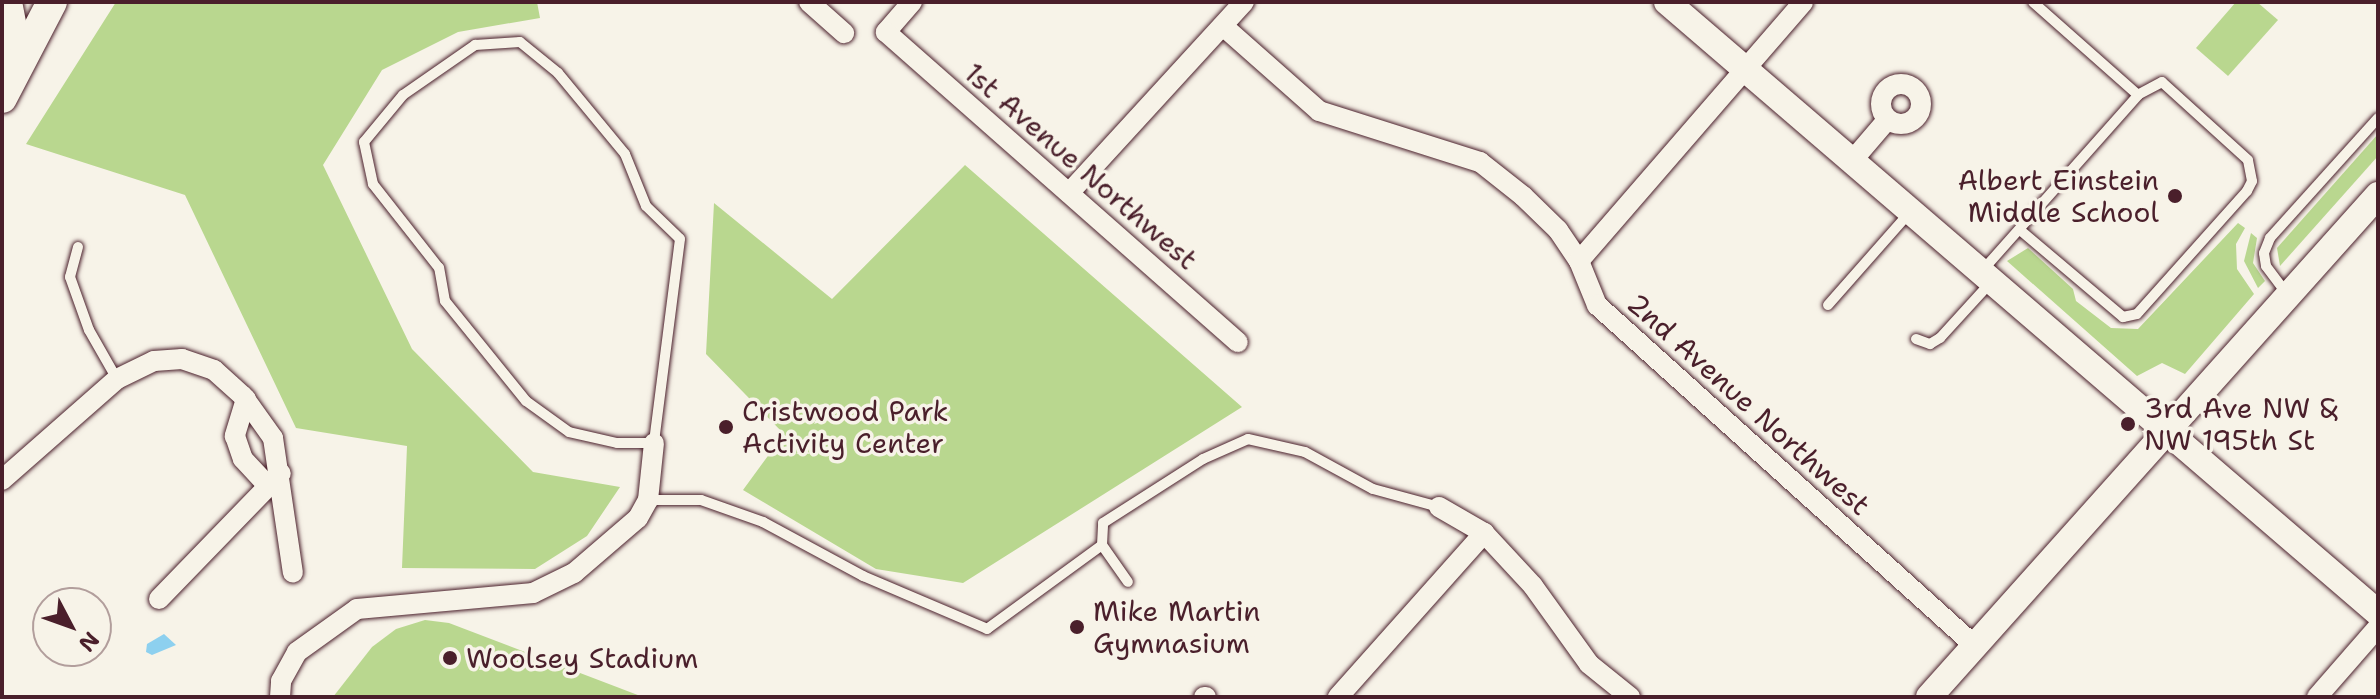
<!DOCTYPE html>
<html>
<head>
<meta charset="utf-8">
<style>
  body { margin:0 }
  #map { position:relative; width:2380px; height:699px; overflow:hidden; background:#f7f3e8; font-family:"Shantell Sans",sans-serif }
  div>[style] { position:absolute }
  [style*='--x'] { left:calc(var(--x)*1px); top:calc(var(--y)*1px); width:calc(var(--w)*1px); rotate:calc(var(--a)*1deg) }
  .green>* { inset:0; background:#b9d78f }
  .water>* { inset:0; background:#8dd0ef }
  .roads { filter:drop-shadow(0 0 2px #4a1f2b) drop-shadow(0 0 2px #4a1f2b) }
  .service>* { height:10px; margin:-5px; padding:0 5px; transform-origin:5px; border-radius:5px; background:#f7f3e8 }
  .minor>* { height:20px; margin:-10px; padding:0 10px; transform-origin:10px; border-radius:10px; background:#f7f3e8 }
  .minor>.ring { margin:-10px; padding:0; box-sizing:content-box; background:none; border:20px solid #f7f3e8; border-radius:50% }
  .tertiary>* { height:26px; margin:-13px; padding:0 13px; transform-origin:13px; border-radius:13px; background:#f7f3e8 }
  .secondary>* { height:30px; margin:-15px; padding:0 15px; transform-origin:15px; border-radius:15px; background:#f7f3e8 }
  .dots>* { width:22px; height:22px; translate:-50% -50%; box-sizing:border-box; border:4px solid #f7f3e8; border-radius:50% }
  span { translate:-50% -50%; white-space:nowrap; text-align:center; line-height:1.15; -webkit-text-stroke:7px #f7f3e8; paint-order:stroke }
  .street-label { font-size:28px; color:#4a1f2b }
  .poi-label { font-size:28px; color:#4a1f2b }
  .right { translate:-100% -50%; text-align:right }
  .left { translate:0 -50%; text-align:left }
  .frame { position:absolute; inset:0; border:4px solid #4a1f2b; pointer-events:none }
  .north { position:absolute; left:32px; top:587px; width:80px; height:80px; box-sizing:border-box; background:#f7f3e8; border:2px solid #b29e9c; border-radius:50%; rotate:131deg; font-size:22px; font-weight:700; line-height:32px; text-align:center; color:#4a1f2b }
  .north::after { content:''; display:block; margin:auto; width:28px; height:36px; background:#4a1f2b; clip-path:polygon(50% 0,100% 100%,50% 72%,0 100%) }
</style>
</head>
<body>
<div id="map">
  <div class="green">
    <i style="clip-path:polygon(116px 2px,537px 2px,540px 18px,458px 32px,382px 70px,323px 165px,412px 349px,533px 472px,620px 487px,587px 536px,535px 569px,402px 568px,407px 446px,296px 428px,185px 195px,26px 144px)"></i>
    <i style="clip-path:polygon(2236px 2px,2257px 2px,2278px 20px,2228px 76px,2196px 48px)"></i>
    <i style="clip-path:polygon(2378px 134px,2378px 156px,2280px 266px,2277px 248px)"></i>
    <i style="clip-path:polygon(965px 165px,1242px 407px,963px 583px,876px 569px,743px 490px,784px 434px,706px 354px,714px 203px,832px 299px)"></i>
    <i style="clip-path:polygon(2238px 223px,2245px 228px,2236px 244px,2237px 269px,2254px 294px,2185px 374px,2162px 363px,2137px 376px,2007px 261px,2028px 248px,2073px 289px,2076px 301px,2111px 328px,2138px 329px)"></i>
    <i style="clip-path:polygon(2251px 233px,2257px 238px,2253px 263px,2265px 281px,2258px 288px,2244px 261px)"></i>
    <i style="clip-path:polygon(425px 620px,449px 623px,643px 697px,333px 697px,372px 647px,396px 629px)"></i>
  </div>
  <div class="water">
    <i style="clip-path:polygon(164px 634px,176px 645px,152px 655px,146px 652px,147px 644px)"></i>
  </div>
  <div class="roads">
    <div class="service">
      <i style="--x:520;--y:42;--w:49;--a:39.2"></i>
      <i style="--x:558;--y:73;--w:105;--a:50.4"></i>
      <i style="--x:625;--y:154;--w:56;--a:68"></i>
      <i style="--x:646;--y:206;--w:47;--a:44.1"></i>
      <i style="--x:680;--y:239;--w:206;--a:97.3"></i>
      <i style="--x:654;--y:443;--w:37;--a:180"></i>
      <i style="--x:617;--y:443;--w:49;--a:-167.1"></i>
      <i style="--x:569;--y:432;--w:53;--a:-144.2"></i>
      <i style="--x:526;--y:401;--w:129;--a:-129"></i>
      <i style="--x:445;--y:301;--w:34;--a:-100"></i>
      <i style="--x:439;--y:268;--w:107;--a:-128.2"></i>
      <i style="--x:373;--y:184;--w:43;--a:-102.1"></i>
      <i style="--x:364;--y:142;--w:61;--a:-50.3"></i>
      <i style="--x:403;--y:95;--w:88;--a:-34.8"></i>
      <i style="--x:475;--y:45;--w:45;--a:-3.8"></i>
      <i style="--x:2020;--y:230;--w:135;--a:40.2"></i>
      <i style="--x:2123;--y:317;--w:14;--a:-12"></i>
      <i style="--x:2137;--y:314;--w:165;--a:-48.2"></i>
      <i style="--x:2247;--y:191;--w:11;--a:-63"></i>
      <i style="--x:2252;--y:181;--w:21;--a:-101"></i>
      <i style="--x:2248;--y:160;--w:116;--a:-137.8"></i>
      <i style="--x:2162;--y:82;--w:27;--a:152"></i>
      <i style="--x:78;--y:247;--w:31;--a:105"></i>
      <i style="--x:70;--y:277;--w:56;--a:70.3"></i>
      <i style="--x:89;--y:330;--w:56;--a:60.3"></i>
      <i style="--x:1982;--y:271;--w:235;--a:-48.4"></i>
      <i style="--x:2138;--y:95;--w:140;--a:-138.5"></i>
      <i style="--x:2287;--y:294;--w:35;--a:-127"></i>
      <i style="--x:2266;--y:266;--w:13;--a:-99"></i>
      <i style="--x:2264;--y:253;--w:16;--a:-68"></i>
      <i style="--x:2270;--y:238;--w:161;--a:-48"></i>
      <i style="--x:1828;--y:305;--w:123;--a:-48.6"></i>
      <i style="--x:1916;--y:339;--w:15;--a:20"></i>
      <i style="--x:1930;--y:344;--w:12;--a:-31"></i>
      <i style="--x:1940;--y:338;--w:74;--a:-47.7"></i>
      <i style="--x:648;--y:500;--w:53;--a:0"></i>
      <i style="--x:701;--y:500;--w:66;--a:19.5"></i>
      <i style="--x:763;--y:522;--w:114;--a:28.4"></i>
      <i style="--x:863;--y:576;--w:135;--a:23.1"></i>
      <i style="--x:987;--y:629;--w:142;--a:-36.1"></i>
      <i style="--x:1102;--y:545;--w:22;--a:-87"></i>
      <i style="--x:1103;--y:523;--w:119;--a:-32.6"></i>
      <i style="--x:1203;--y:459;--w:49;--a:-24"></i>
      <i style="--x:1248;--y:439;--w:58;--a:12.8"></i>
      <i style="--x:1305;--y:452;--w:77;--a:28.6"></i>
      <i style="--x:1373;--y:489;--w:68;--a:15.3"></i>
      <i style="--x:1102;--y:545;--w:45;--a:54.9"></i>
    </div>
    <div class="minor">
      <i style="--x:809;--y:2;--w:47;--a:41.5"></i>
      <i style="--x:912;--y:2;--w:40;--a:131"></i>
      <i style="--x:886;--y:32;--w:469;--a:41.4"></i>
      <i style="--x:1223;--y:26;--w:128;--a:41.5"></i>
      <i style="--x:1319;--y:111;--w:169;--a:17.6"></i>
      <i style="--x:1480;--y:162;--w:55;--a:38.3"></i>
      <i style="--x:1523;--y:196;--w:49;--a:44.2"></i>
      <i style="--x:1558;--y:230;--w:37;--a:56"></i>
      <i style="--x:1579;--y:261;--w:48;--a:67.8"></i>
      <i style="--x:1597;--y:305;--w:508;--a:42.05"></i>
      <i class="ring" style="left:1881px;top:84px;width:20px;height:20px"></i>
      <i style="--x:1852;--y:161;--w:54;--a:-49.5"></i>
      <i style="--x:1069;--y:193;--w:259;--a:-47.5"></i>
      <i style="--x:1579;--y:261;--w:342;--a:-49.1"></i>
      <i style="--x:246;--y:399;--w:39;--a:107"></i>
      <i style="--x:235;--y:436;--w:24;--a:71"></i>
      <i style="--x:243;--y:459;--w:37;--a:47"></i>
      <i style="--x:2;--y:480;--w:153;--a:-41.3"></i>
      <i style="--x:117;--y:379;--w:41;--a:-25.9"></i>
      <i style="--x:154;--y:361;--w:28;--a:-4"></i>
      <i style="--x:182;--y:359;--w:34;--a:19"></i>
      <i style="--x:214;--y:370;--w:39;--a:42"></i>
      <i style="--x:243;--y:396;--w:52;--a:54.5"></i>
      <i style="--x:273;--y:438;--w:136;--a:81.6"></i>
      <i style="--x:1439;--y:507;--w:52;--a:30"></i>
      <i style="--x:1484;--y:533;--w:72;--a:47.2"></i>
      <i style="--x:1533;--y:586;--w:96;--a:54.3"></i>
      <i style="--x:1589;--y:664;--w:53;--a:38.8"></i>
      <i style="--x:159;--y:599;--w:175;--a:-45.9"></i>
      <i style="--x:280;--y:697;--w:16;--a:-86"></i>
      <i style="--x:281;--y:681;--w:33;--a:-61"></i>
      <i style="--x:297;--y:652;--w:74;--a:-35.6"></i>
      <i style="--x:357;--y:609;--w:177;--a:-5.2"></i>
      <i style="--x:533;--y:593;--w:46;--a:-26"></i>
      <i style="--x:574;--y:573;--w:84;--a:-40.7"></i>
      <i style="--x:638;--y:518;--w:21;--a:-61"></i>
      <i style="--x:648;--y:500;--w:57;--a:-84"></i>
      <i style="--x:1204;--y:697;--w:2;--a:0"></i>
      <i style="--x:1338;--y:697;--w:220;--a:-48.3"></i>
      <i style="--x:2317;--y:697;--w:93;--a:-48.9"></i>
    </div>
    <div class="tertiary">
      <i style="--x:1667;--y:2;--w:937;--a:40.67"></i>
      <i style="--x:1929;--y:697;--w:674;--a:-48.19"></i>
    </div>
    <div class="secondary">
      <i style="--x:7;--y:2;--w:31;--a:79"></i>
      <i style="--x:13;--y:32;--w:36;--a:98"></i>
      <i style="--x:2;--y:98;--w:108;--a:-62.5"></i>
    </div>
  </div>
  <div class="dots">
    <i style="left:2175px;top:196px;background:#4a1f2b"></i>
    <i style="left:2128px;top:424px;background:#4a1f2b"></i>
    <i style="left:726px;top:427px;background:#4a1f2b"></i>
    <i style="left:1077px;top:627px;background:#4a1f2b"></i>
    <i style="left:450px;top:658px;background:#4a1f2b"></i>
  </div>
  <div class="street-label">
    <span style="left:1081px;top:166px;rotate:41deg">1st Avenue Northwest</span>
    <span style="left:1749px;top:404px;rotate:42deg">2nd Avenue Northwest</span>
  </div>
  <div class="poi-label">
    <span class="right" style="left:2159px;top:196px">Albert Einstein<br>Middle School</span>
    <span class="left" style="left:2144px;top:424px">3rd Ave NW &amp;<br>NW 195th St</span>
    <span class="left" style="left:742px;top:427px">Cristwood Park<br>Activity Center</span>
    <span class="left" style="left:1093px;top:627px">Mike Martin<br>Gymnasium</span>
    <span class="left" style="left:466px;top:658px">Woolsey Stadium</span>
  </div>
  <div class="frame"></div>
  <div class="north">N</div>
</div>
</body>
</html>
